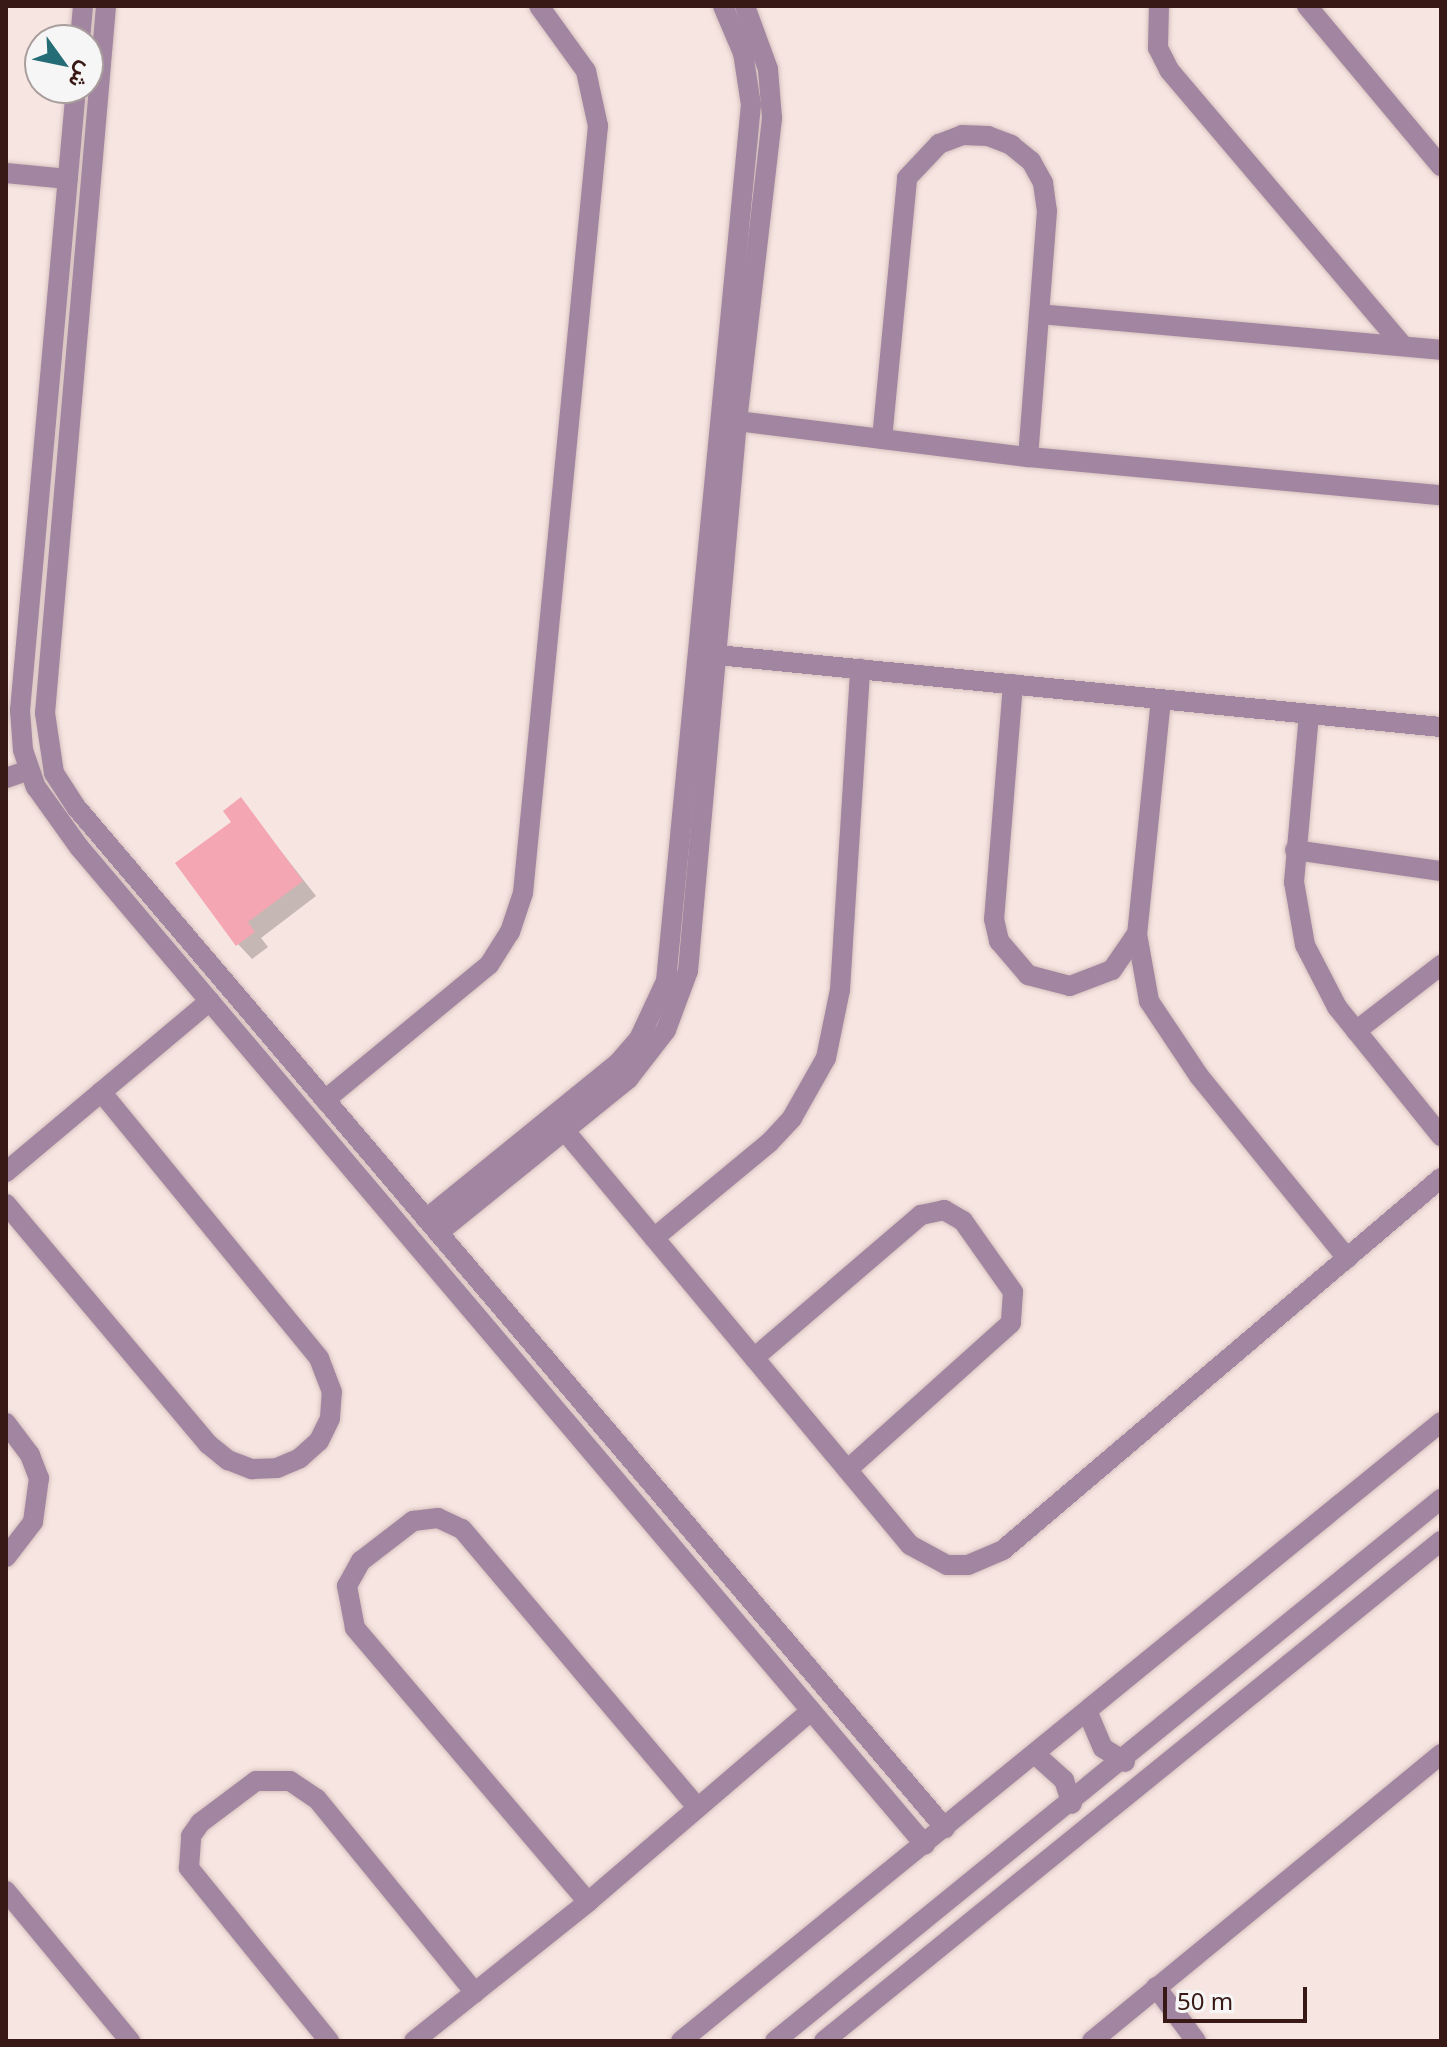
<!DOCTYPE html>
<html>
<head>
<meta charset="utf-8">
<style>
  body { margin:0 }
  #map { position:relative; width:1447px; height:2047px; overflow:hidden; background:#f7e5e2; font-family:"Noto Sans",Vazirmatn,sans-serif }
  div>[style] { position:absolute }
  [style*='--x'] { left:calc(var(--x)*1px); top:calc(var(--y)*1px); width:calc(var(--w)*1px); rotate:calc(var(--a)*1deg) }
  .shadow>* { inset:0; background:#0003 }
  .building>* { inset:0; background:#f4a6b3 }
  .roads { filter:drop-shadow(0 0 2px #d5c0bd) drop-shadow(0 0 2px #d5c0bd) }
  .minor>* { height:20px; margin:-10px; padding:0 10px; transform-origin:10px; border-radius:10px; background:#a285a0 }
  span { translate:-50% -50%; white-space:nowrap; text-align:center; line-height:1.15; -webkit-text-stroke:6px #f6f6f6; paint-order:stroke }
  .frame { position:absolute; inset:0; border:8px solid #381915; pointer-events:none }
  .north { position:absolute; left:24px; top:24px; width:80px; height:80px; box-sizing:border-box; background:#f6f6f6; border:2px solid #aa9e9c; border-radius:50%; rotate:123deg; font-size:22px; font-weight:700; line-height:32px; text-align:center; color:#381915 }
  .north::after { content:''; display:block; margin:auto; width:28px; height:36px; background:#246d77; clip-path:polygon(50% 0,100% 100%,50% 72%,0 100%) }
  .scale { position:absolute; left:1163px; top:1987px; width:144px; height:36px; box-sizing:border-box; border:4px solid #381915; border-top:0; padding-left:10px; font-size:24px; line-height:28px; white-space:nowrap; color:#381915; -webkit-text-stroke:6px #f6f6f6; paint-order:stroke }
</style>
</head>
<body>
<div id="map">
  <div class="shadow">
    <i style="clip-path:polygon(241px 800px,316px 896px,261px 938px,268px 947px,252px 959px,238px 944px,234px 822px)"></i>
  </div>
  <div class="building">
    <i style="clip-path:polygon(241px 797px,303px 881px,248px 922px,255px 932px,236px 946px,175px 863px,231px 822px,223px 811px)"></i>
  </div>
  <div class="roads">
    <div class="minor">
      <i style="--x:106;--y:6;--w:710;--a:94.93"></i>
      <i style="--x:45;--y:713;--w:61;--a:81.5"></i>
      <i style="--x:54;--y:773;--w:40;--a:57.1"></i>
      <i style="--x:76;--y:807;--w:1341;--a:49.6"></i>
      <i style="--x:1159;--y:6;--w:42;--a:91.4"></i>
      <i style="--x:1158;--y:48;--w:25;--a:63"></i>
      <i style="--x:1169;--y:70;--w:362;--a:49.7"></i>
      <i style="--x:1307;--y:6;--w:209;--a:50.1"></i>
      <i style="--x:80;--y:40;--w:34;--a:-85"></i>
      <i style="--x:76;--y:88;--w:625;--a:95.14"></i>
      <i style="--x:20;--y:710;--w:40;--a:85.7"></i>
      <i style="--x:23;--y:750;--w:39;--a:71"></i>
      <i style="--x:36;--y:787;--w:74;--a:54.4"></i>
      <i style="--x:79;--y:847;--w:1308;--a:49.71"></i>
      <i style="--x:6;--y:173;--w:62;--a:5.5"></i>
      <i style="--x:1039;--y:314;--w:404;--a:5.1"></i>
      <i style="--x:737;--y:421;--w:293;--a:7.1"></i>
      <i style="--x:1028;--y:457;--w:415;--a:5.3"></i>
      <i style="--x:882;--y:439;--w:262;--a:-84.5"></i>
      <i style="--x:907;--y:178;--w:47;--a:-46.7"></i>
      <i style="--x:939;--y:144;--w:25;--a:-21"></i>
      <i style="--x:962;--y:135;--w:26;--a:2"></i>
      <i style="--x:988;--y:136;--w:25;--a:21"></i>
      <i style="--x:1011;--y:145;--w:26;--a:39"></i>
      <i style="--x:1031;--y:161;--w:25;--a:61"></i>
      <i style="--x:1043;--y:183;--w:28;--a:82"></i>
      <i style="--x:1047;--y:211;--w:247;--a:94.4"></i>
      <i style="--x:717;--y:655;--w:728;--a:5.68"></i>
      <i style="--x:1013;--y:684;--w:236;--a:94.6"></i>
      <i style="--x:994;--y:919;--w:23;--a:77"></i>
      <i style="--x:999;--y:941;--w:45;--a:49.5"></i>
      <i style="--x:1028;--y:975;--w:43;--a:14.7"></i>
      <i style="--x:1070;--y:986;--w:45;--a:-20.9"></i>
      <i style="--x:1112;--y:970;--w:42;--a:-55.6"></i>
      <i style="--x:1161;--y:699;--w:236;--a:95.8"></i>
      <i style="--x:1137;--y:934;--w:68;--a:79.8"></i>
      <i style="--x:1149;--y:1001;--w:90;--a:56.3"></i>
      <i style="--x:1199;--y:1076;--w:235;--a:50.9"></i>
      <i style="--x:1309;--y:714;--w:169;--a:95.1"></i>
      <i style="--x:1294;--y:882;--w:64;--a:80.1"></i>
      <i style="--x:1305;--y:945;--w:70;--a:62.7"></i>
      <i style="--x:1337;--y:1007;--w:166;--a:51.1"></i>
      <i style="--x:6;--y:778;--w:24;--a:-19"></i>
      <i style="--x:1295;--y:850;--w:148;--a:8.2"></i>
      <i style="--x:1356;--y:1031;--w:108;--a:-37.8"></i>
      <i style="--x:325;--y:1100;--w:212;--a:-39.5"></i>
      <i style="--x:489;--y:965;--w:39;--a:-58"></i>
      <i style="--x:510;--y:932;--w:41;--a:-71.6"></i>
      <i style="--x:523;--y:893;--w:771;--a:-84.42"></i>
      <i style="--x:598;--y:126;--w:56;--a:-102.3"></i>
      <i style="--x:586;--y:71;--w:80;--a:-125.9"></i>
      <i style="--x:565;--y:1131;--w:539;--a:50.19"></i>
      <i style="--x:910;--y:1545;--w:42;--a:28.4"></i>
      <i style="--x:947;--y:1565;--w:21;--a:0"></i>
      <i style="--x:968;--y:1565;--w:38;--a:-23"></i>
      <i style="--x:1003;--y:1550;--w:575;--a:-40.34"></i>
      <i style="--x:6;--y:1172;--w:266;--a:-40"></i>
      <i style="--x:6;--y:1204;--w:314;--a:49.9"></i>
      <i style="--x:208;--y:1444;--w:26;--a:39"></i>
      <i style="--x:228;--y:1460;--w:26;--a:21"></i>
      <i style="--x:252;--y:1469;--w:25;--a:-2"></i>
      <i style="--x:277;--y:1468;--w:25;--a:-23"></i>
      <i style="--x:300;--y:1458;--w:25;--a:-42"></i>
      <i style="--x:319;--y:1441;--w:25;--a:-64"></i>
      <i style="--x:330;--y:1418;--w:26;--a:-86"></i>
      <i style="--x:332;--y:1392;--w:36;--a:-111"></i>
      <i style="--x:319;--y:1358;--w:344;--a:-129.3"></i>
      <i style="--x:426;--y:1219;--w:247;--a:-39.1"></i>
      <i style="--x:618;--y:1063;--w:32;--a:-49"></i>
      <i style="--x:639;--y:1039;--w:64;--a:-65"></i>
      <i style="--x:666;--y:981;--w:880;--a:-84.46"></i>
      <i style="--x:751;--y:105;--w:53;--a:-98.7"></i>
      <i style="--x:743;--y:53;--w:51;--a:-113.1"></i>
      <i style="--x:438;--y:1233;--w:245;--a:-39"></i>
      <i style="--x:628;--y:1079;--w:62;--a:-52.2"></i>
      <i style="--x:666;--y:1030;--w:63;--a:-69.6"></i>
      <i style="--x:688;--y:971;--w:552;--a:-84.91"></i>
      <i style="--x:737;--y:421;--w:305;--a:-83.4"></i>
      <i style="--x:772;--y:118;--w:49;--a:-94.7"></i>
      <i style="--x:768;--y:69;--w:67;--a:-110.1"></i>
      <i style="--x:654;--y:1238;--w:149;--a:-39.6"></i>
      <i style="--x:769;--y:1143;--w:34;--a:-47"></i>
      <i style="--x:792;--y:1118;--w:69;--a:-60.5"></i>
      <i style="--x:826;--y:1058;--w:69;--a:-78.4"></i>
      <i style="--x:840;--y:990;--w:322;--a:-86.4"></i>
      <i style="--x:754;--y:1358;--w:220;--a:-40.6"></i>
      <i style="--x:921;--y:1215;--w:24;--a:-12"></i>
      <i style="--x:944;--y:1210;--w:22;--a:30"></i>
      <i style="--x:963;--y:1221;--w:87;--a:54.8"></i>
      <i style="--x:1013;--y:1292;--w:31;--a:94"></i>
      <i style="--x:1011;--y:1323;--w:220;--a:138.1"></i>
      <i style="--x:6;--y:1423;--w:40;--a:53"></i>
      <i style="--x:30;--y:1455;--w:25;--a:69"></i>
      <i style="--x:39;--y:1478;--w:44;--a:97.8"></i>
      <i style="--x:33;--y:1522;--w:44;--a:127.6"></i>
      <i style="--x:1088;--y:1713;--w:38;--a:67"></i>
      <i style="--x:1103;--y:1748;--w:26;--a:32"></i>
      <i style="--x:1036;--y:1755;--w:38;--a:42"></i>
      <i style="--x:1064;--y:1780;--w:25;--a:72"></i>
      <i style="--x:6;--y:1891;--w:195;--a:50.4"></i>
      <i style="--x:588;--y:1902;--w:360;--a:-130.4"></i>
      <i style="--x:355;--y:1628;--w:43;--a:-100.8"></i>
      <i style="--x:347;--y:1586;--w:29;--a:-61"></i>
      <i style="--x:361;--y:1561;--w:66;--a:-37.6"></i>
      <i style="--x:413;--y:1521;--w:25;--a:-7"></i>
      <i style="--x:438;--y:1518;--w:26;--a:25"></i>
      <i style="--x:462;--y:1529;--w:365;--a:49.8"></i>
      <i style="--x:1156;--y:1987;--w:67;--a:53.5"></i>
      <i style="--x:329;--y:2041;--w:223;--a:-129"></i>
      <i style="--x:189;--y:1868;--w:32;--a:-86"></i>
      <i style="--x:191;--y:1836;--w:16;--a:-55"></i>
      <i style="--x:200;--y:1823;--w:70;--a:-36.9"></i>
      <i style="--x:256;--y:1781;--w:34;--a:0"></i>
      <i style="--x:290;--y:1781;--w:32;--a:34"></i>
      <i style="--x:317;--y:1799;--w:250;--a:50.8"></i>
      <i style="--x:414;--y:2041;--w:223;--a:-38.6"></i>
      <i style="--x:588;--y:1902;--w:294;--a:-40.6"></i>
      <i style="--x:681;--y:2041;--w:980;--a:-39.16"></i>
      <i style="--x:775;--y:2041;--w:859;--a:-39.14"></i>
      <i style="--x:824;--y:2041;--w:794;--a:-39.02"></i>
      <i style="--x:1092;--y:2041;--w:452;--a:-39.4"></i>
    </div>
  </div>
  <div class="frame"></div>
  <div class="north">ش</div>
  <div class="scale">50 m</div>
</div>
</body>
</html>
